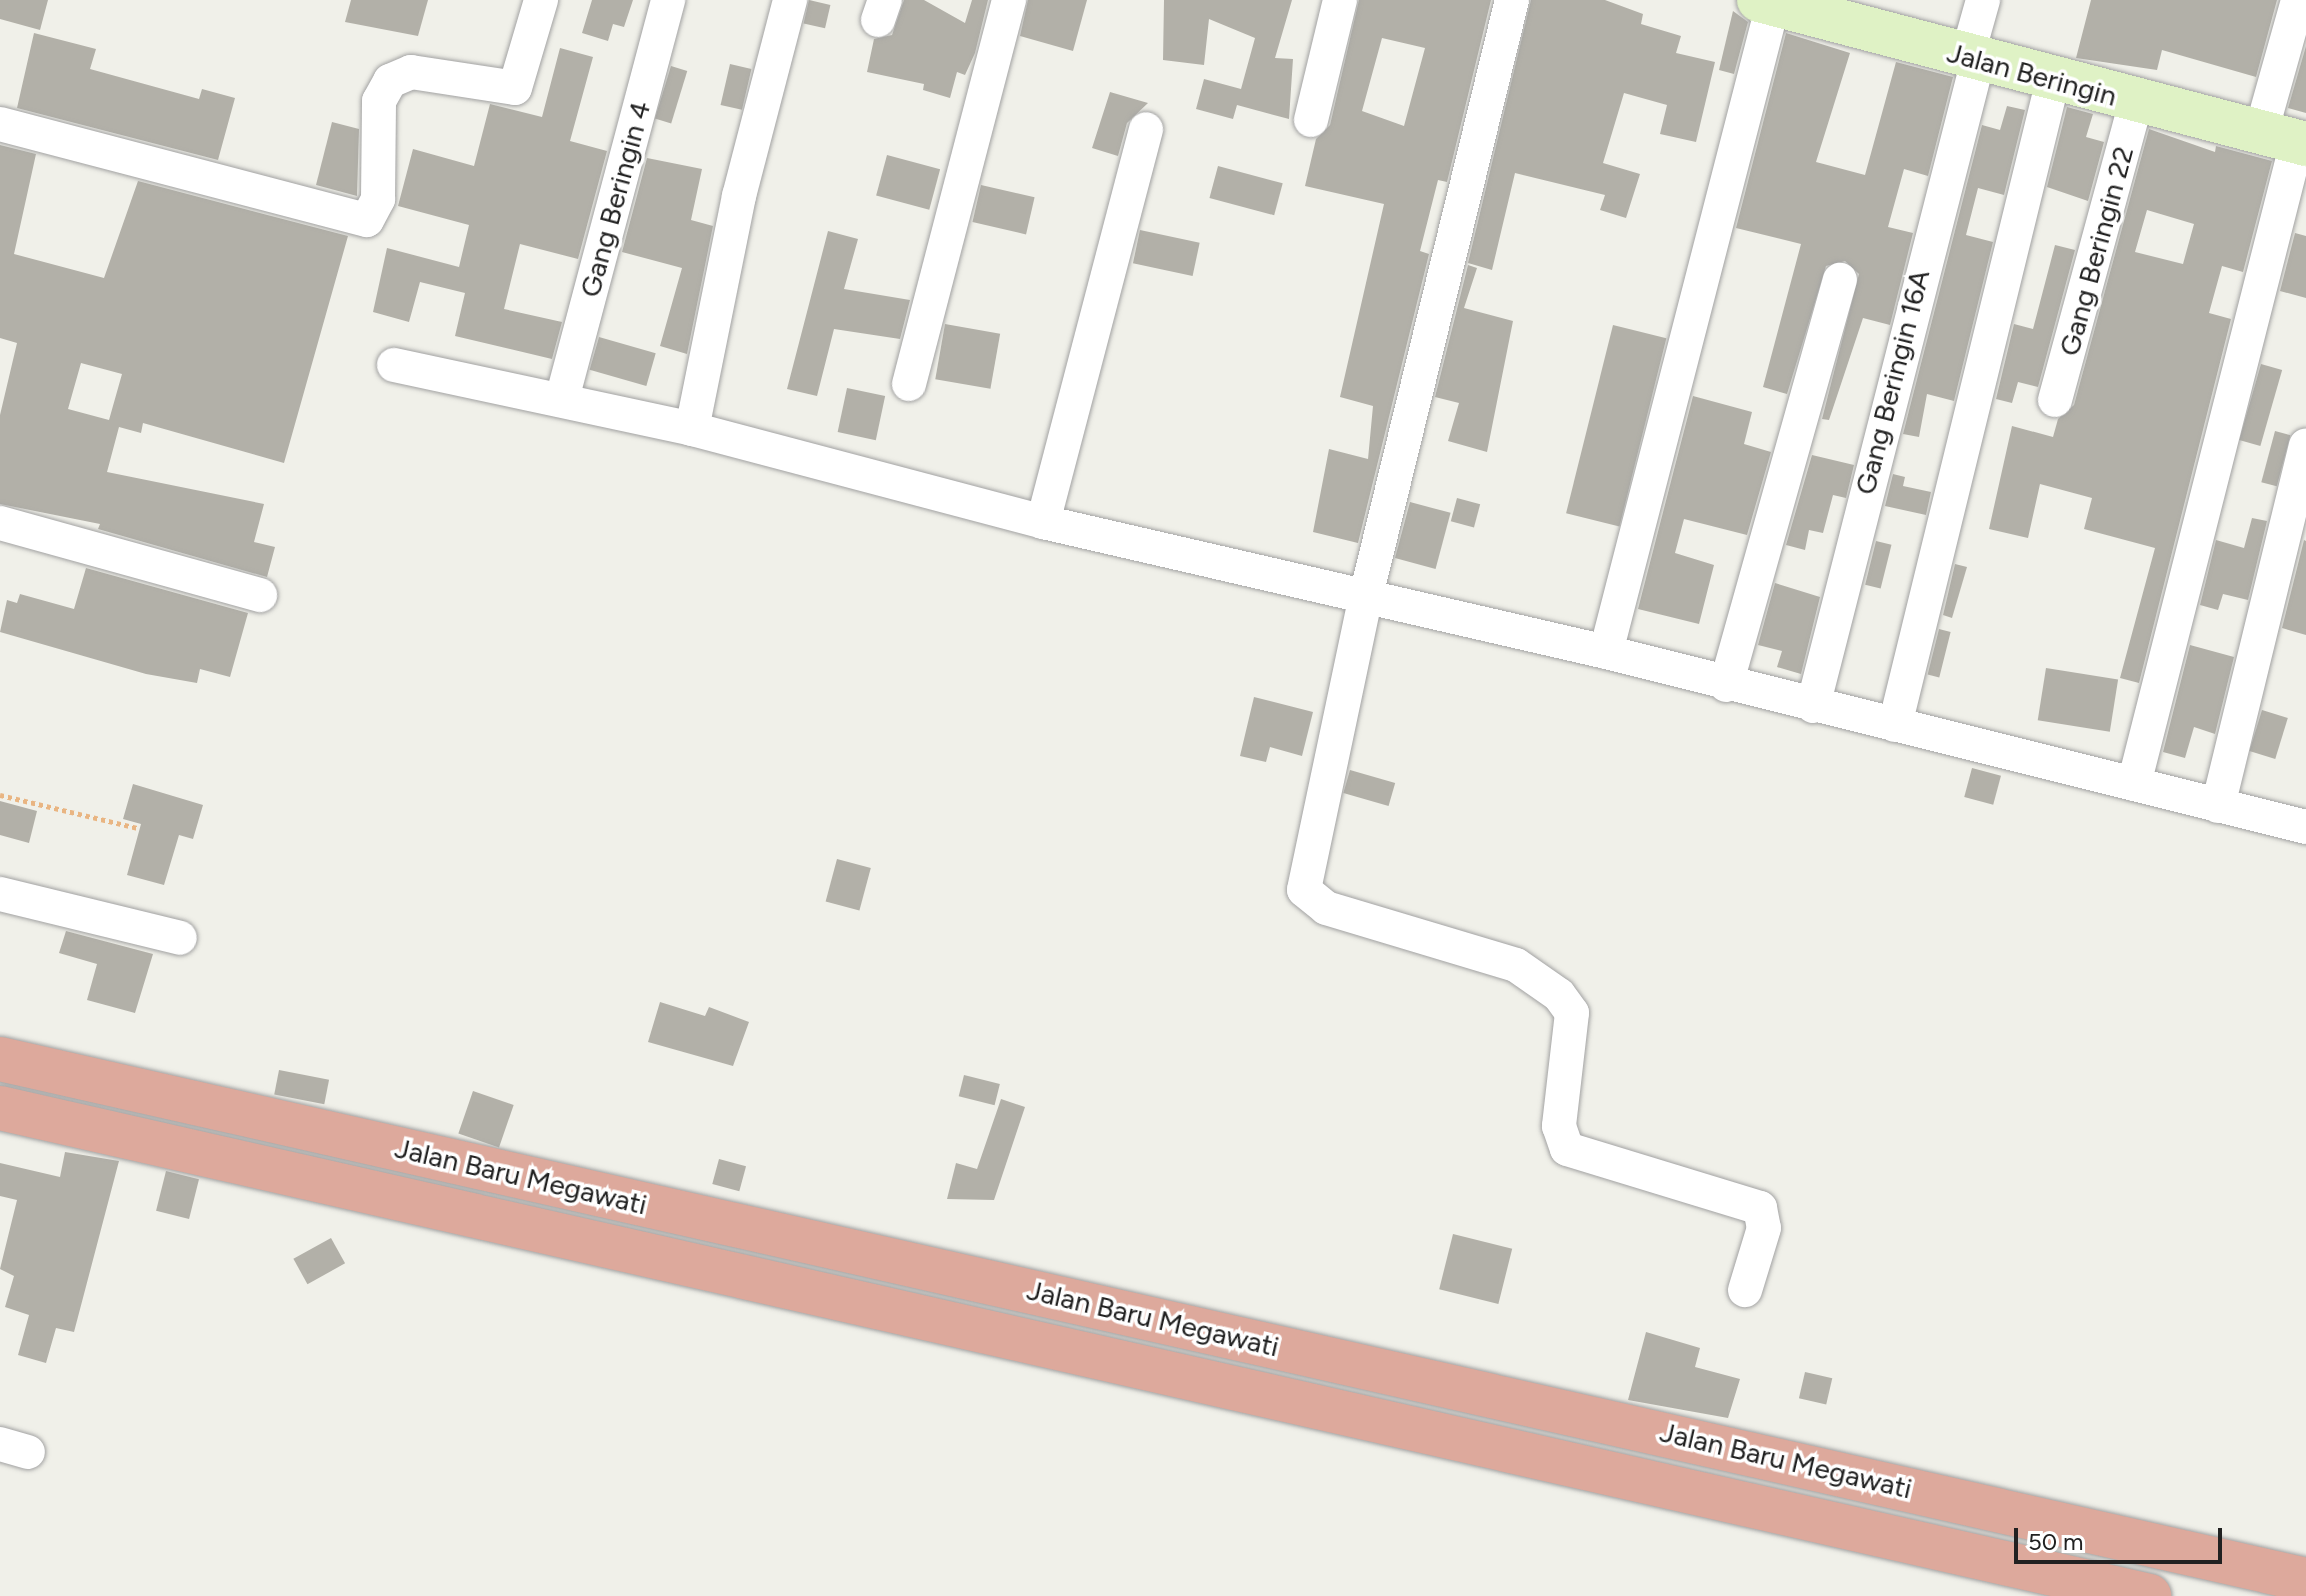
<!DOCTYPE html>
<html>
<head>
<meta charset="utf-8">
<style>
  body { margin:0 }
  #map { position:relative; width:2306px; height:1596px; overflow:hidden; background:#f0f0e9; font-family:Figtree,sans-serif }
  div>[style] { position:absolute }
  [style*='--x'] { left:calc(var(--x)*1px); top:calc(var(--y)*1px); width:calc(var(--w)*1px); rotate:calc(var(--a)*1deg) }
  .building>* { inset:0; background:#b2b0a8; transform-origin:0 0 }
  .path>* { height:5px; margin-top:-2.5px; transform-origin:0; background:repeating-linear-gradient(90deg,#e9b582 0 4px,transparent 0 8px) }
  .roads { filter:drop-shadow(0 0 2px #a2a2a2) drop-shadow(0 0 2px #a2a2a2) }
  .street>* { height:34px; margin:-17px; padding:0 17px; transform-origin:17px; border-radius:17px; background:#fff }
  .secondary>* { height:44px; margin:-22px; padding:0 22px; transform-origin:22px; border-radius:22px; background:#dff2c5 }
  .highway>* { height:44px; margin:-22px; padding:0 22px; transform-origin:22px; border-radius:22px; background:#dda99c }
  span { translate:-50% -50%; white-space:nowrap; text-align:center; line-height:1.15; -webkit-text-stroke:7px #fff; paint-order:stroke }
  .street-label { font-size:28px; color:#212121 }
  .scale { position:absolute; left:2014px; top:1528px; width:208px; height:36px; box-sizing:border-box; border:4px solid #212121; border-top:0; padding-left:10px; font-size:24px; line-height:28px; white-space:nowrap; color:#212121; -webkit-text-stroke:6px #fff; paint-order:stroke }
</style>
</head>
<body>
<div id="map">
  <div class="building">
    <i style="clip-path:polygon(0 0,48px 0,40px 30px,0 19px)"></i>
    <i style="clip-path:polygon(351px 0,428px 0,418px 36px,345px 22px)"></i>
    <i style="clip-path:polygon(592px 0,633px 0,624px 27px,613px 24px,608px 41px,582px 33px)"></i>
    <i style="left:809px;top:0;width:22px;height:24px;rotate:13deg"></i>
    <i style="clip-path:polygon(904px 0,924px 0,965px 23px,972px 0,988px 0,975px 53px,965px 75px,957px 72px,950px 98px,923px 90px,924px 84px,867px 72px,874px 39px,892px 35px)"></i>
    <i style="clip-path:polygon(1028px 0,1087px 0,1073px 51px,1020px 36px)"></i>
    <i style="clip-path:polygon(1164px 0,1292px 0,1275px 58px,1293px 59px,1289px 119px,1237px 105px,1233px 119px,1196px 109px,1204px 79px,1241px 89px,1255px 38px,1209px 19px,1204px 65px,1163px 60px)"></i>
    <i style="clip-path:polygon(evenodd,1359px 0,1491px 0,1447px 182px,1438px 180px,1420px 251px,1429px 254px,1358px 543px,1313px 532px,1329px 449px,1368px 459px,1373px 406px,1340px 397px,1384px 204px,1305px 186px,1316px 139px,1330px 125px,1359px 0,1382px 38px,1425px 48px,1404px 126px,1362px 111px,1382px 38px)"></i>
    <i style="clip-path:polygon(1531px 0,1605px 0,1643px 14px,1641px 24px,1681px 36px,1676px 53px,1715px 62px,1696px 142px,1660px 134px,1667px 105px,1624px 93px,1603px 163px,1640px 174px,1626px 218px,1600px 210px,1605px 195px,1515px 173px,1492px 270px,1468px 263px)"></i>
    <i style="clip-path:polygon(2091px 0,2277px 0,2256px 77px,2162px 50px,2157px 70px,2076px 58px)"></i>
    <i style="clip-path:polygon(1733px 11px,1748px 22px,1734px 74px,1719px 70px)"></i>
    <i style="clip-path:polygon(34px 33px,96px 49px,90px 69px,199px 99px,202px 89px,235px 98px,218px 160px,17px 108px)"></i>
    <i style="clip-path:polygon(1786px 33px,1850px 53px,1816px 162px,1865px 175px,1896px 62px,1953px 77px,1928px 176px,1904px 169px,1888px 227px,1913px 233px,1890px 325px,1863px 318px,1829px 420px,1822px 419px,1859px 274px,1845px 261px,1826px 266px,1787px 394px,1763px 387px,1801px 244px,1736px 228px)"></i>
    <i style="clip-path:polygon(2306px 46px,2306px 113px,2288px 108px)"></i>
    <i style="clip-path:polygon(560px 48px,593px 57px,570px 141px,607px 151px,578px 259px,520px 244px,504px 309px,562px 322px,552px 359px,455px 336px,465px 293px,420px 282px,409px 322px,373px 312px,387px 248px,459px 267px,469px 225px,398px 206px,413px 149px,474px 166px,490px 104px,542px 117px)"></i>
    <i style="left:730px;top:64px;width:22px;height:42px;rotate:13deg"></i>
    <i style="left:671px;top:66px;width:17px;height:55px;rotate:17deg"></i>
    <i style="clip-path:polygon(1110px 92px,1148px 103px,1127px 123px,1118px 156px,1092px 148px)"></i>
    <i style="clip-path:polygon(2007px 106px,2025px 110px,2004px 195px,1978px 188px,1966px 235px,1993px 242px,1954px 401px,1927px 394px,1919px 437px,1903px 434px,1982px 125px,2000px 130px)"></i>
    <i style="clip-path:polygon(2067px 107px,2093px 114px,2086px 137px,2104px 142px,2088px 201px,2047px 187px)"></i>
    <i style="clip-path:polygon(332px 122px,359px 129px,357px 196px,316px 185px)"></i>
    <i style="clip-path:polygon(evenodd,2149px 129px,2215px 152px,2216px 146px,2272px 161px,2243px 272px,2222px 266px,2209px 313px,2231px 319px,2139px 683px,2120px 678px,2155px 548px,2084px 529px,2092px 498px,2040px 484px,2028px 538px,1989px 529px,2012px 426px,2053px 437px,2058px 419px,2074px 405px,2149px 129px,2147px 210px,2194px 224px,2183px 264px,2135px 252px,2147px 210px)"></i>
    <i style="clip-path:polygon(evenodd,0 145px,36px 154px,14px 254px,104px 278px,138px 181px,348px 236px,284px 463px,143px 423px,141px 433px,119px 427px,107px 472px,264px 504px,254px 542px,275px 547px,267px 577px,98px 529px,100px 524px,0 504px,0 415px,17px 343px,0 338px,0 145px,81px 363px,122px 374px,109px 420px,68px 409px,81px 363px)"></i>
    <i style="left:887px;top:155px;width:55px;height:42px;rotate:15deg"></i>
    <i style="clip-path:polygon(647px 158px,702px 169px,691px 220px,713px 226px,687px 354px,660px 346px,682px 268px,622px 252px)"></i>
    <i style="left:1218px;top:166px;width:67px;height:33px;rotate:15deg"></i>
    <i style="left:981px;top:185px;width:55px;height:38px;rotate:13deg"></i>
    <i style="left:1140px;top:230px;width:61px;height:34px;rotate:12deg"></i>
    <i style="clip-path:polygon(828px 231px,858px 239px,844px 289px,910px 300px,900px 339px,834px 329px,817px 396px,787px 389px)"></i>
    <i style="clip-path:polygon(2295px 233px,2306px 236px,2306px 298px,2280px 291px)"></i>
    <i style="clip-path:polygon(2055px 245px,2075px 250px,2038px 387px,2018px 382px,2012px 403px,1996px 399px,2014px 324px,2033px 329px)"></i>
    <i style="clip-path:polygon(1468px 265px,1477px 268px,1464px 308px,1513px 321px,1487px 452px,1448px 441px,1459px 403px,1435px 397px)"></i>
    <i style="left:945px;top:324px;width:56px;height:56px;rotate:10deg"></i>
    <i style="left:1613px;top:325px;width:55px;height:194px;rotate:14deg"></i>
    <i style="left:599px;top:337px;width:59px;height:34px;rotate:16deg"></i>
    <i style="left:2261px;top:364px;width:22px;height:79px;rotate:16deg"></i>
    <i style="left:847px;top:388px;width:39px;height:45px;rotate:12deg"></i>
    <i style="clip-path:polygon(1693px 396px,1752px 412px,1744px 444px,1771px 452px,1747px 535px,1684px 519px,1675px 553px,1714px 565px,1699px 624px,1638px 609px)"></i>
    <i style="left:2275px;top:431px;width:16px;height:53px;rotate:15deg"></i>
    <i style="clip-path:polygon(1812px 455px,1854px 465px,1846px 498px,1833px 495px,1823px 533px,1809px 530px,1805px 550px,1786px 545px)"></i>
    <i style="clip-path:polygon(1893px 474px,1905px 477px,1903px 486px,1931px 492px,1926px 515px,1885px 506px)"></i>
    <i style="left:1457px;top:498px;width:24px;height:24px;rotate:15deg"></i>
    <i style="left:1410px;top:502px;width:42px;height:58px;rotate:15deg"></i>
    <i style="clip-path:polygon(2252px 518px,2267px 521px,2248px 600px,2223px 594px,2218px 610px,2200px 605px,2216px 540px,2244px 548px)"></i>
    <i style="clip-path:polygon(2304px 540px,2306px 541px,2306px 635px,2282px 628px)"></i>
    <i style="left:1876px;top:541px;width:16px;height:45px;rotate:14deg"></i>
    <i style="clip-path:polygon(1955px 564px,1967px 567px,1952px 618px,1943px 615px)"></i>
    <i style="clip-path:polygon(86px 568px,248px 613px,230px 677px,200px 669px,197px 683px,146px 674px,0 632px,7px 600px,17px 603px,20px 594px,74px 609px)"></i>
    <i style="clip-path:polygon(1775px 583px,1820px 597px,1801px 674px,1777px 667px,1782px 651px,1758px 645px)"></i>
    <i style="left:1939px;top:629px;width:12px;height:47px;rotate:14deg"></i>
    <i style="clip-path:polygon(2190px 645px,2234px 657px,2215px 734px,2194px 727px,2185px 758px,2163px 752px)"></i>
    <i style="left:2046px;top:668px;width:73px;height:53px;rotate:9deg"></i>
    <i style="clip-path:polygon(1254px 697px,1313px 712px,1302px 756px,1270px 747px,1266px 762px,1240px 756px)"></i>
    <i style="left:2262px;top:710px;width:27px;height:43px;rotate:17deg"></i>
    <i style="left:1972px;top:768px;width:30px;height:30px;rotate:15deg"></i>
    <i style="left:1350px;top:770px;width:47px;height:24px;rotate:16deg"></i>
    <i style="clip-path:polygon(133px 784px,203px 805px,193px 839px,179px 835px,164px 885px,127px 875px,141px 824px,123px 819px)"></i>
    <i style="clip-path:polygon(0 801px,37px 811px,29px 843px,0 835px)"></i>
    <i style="left:837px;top:859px;width:35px;height:44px;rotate:15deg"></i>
    <i style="clip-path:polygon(66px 931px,153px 954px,135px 1013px,87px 1000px,97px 964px,59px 953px)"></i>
    <i style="clip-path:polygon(660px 1002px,705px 1016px,709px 1007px,749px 1022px,733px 1066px,648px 1042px)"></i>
    <i style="left:279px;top:1070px;width:51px;height:25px;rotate:11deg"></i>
    <i style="left:964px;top:1075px;width:37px;height:22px;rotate:14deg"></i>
    <i style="left:473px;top:1091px;width:43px;height:45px;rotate:19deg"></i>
    <i style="clip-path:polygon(1001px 1099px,1025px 1107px,994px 1200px,947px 1199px,956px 1163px,977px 1169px)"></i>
    <i style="clip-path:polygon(65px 1152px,119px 1161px,74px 1332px,56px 1328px,46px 1363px,18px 1355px,29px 1315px,5px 1307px,14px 1276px,0 1269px,17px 1200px,0 1196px,0 1163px,60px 1177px)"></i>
    <i style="left:719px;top:1159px;width:28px;height:26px;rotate:15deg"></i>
    <i style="left:166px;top:1171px;width:34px;height:41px;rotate:14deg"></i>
    <i style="left:1453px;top:1234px;width:61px;height:57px;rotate:14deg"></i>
    <i style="left:331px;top:1238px;width:29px;height:43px;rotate:61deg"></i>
    <i style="clip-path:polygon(1646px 1332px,1700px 1348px,1695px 1367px,1740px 1379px,1728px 1418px,1628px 1400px)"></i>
    <i style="left:1805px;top:1372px;width:28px;height:27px;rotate:13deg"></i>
  </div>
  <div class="path">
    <i style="--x:0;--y:795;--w:141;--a:13.5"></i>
  </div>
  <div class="roads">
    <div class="street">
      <i style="--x:1512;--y:0;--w:618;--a:103.77"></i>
      <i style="--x:1365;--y:600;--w:296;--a:101.9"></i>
      <i style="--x:1304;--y:890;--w:28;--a:39"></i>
      <i style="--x:1326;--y:908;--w:198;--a:16.7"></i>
      <i style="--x:1516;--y:965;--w:52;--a:34.9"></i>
      <i style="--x:1559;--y:995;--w:22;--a:54"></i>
      <i style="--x:1572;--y:1013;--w:114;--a:96.6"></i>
      <i style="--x:1559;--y:1126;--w:24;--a:71"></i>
      <i style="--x:1567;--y:1149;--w:202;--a:17"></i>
      <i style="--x:1760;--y:1208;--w:20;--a:79"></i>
      <i style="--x:1764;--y:1228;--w:65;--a:107"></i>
      <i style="--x:878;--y:20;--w:21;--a:-71"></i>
      <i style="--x:1967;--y:57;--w:59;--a:-74.3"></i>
      <i style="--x:1311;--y:120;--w:123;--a:-76.4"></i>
      <i style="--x:0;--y:124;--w:379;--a:14.7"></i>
      <i style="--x:367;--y:220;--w:24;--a:-62"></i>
      <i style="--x:378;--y:199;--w:98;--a:-89.4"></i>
      <i style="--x:379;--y:101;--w:23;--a:-61"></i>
      <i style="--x:390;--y:81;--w:23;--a:-23"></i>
      <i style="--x:411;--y:72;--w:105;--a:8.7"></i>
      <i style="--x:515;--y:88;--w:92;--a:-73.5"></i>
      <i style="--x:2261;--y:132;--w:137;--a:-74.3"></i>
      <i style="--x:394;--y:365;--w:305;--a:12.1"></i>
      <i style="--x:692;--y:429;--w:363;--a:14.8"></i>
      <i style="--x:1043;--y:522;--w:578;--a:13"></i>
      <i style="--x:1606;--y:652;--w:722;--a:14.04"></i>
      <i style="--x:909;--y:384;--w:397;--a:-75.4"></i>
      <i style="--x:562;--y:399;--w:413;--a:-75.1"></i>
      <i style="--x:2055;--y:400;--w:310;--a:-74.8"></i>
      <i style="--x:692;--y:429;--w:238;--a:-78.6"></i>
      <i style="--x:739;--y:196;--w:203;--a:-75.4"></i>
      <i style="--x:1043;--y:522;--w:406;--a:-75.3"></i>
      <i style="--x:0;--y:523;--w:270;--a:15.5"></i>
      <i style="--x:1606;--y:652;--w:669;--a:-75.55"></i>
      <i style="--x:1726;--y:685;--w:421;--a:-74.3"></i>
      <i style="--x:1813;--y:706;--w:667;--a:-75.67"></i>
      <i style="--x:1895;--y:725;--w:664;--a:-76.24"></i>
      <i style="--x:2134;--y:784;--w:662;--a:-75.75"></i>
      <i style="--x:2218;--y:806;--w:371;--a:-76.3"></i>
      <i style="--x:0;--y:894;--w:185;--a:13.7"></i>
      <i style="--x:0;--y:1444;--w:29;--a:16"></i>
    </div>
    <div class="secondary">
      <i style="--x:1759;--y:0;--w:566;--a:14.75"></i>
    </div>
    <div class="highway">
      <i style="--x:0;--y:1059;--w:2364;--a:12.73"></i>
      <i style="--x:0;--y:1108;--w:2204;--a:12.79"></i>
    </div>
  </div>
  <div class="street-label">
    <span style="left:2032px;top:74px;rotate:15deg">Jalan Beringin</span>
    <span style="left:615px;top:199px;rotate:-75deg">Gang Beringin 4</span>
    <span style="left:2096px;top:251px;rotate:-75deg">Gang Beringin 22</span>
    <span style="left:1892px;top:382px;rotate:-76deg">Gang Beringin 16A</span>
    <span style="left:521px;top:1176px;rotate:13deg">Jalan Baru Megawati</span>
    <span style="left:1153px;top:1318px;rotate:13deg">Jalan Baru Megawati</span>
    <span style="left:1786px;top:1460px;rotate:13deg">Jalan Baru Megawati</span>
  </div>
  <div class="scale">50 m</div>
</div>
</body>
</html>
